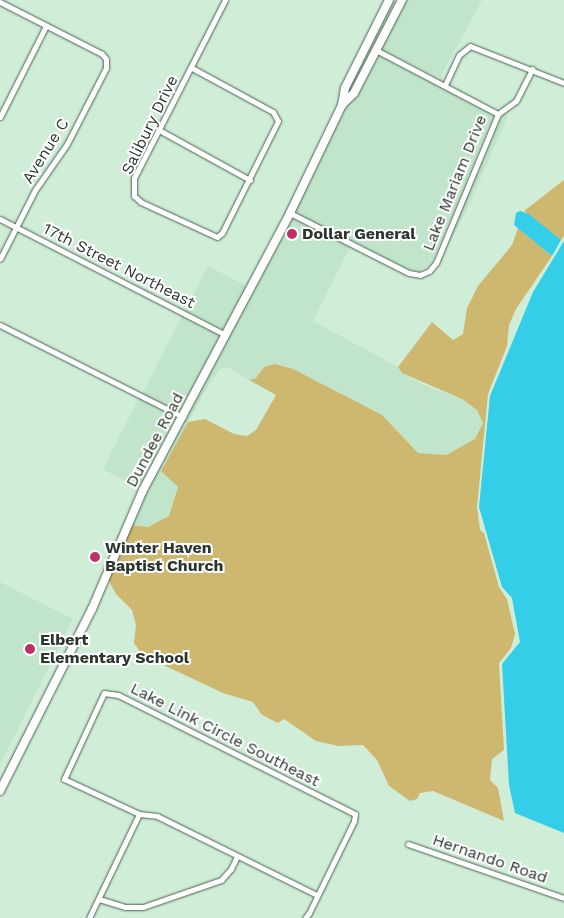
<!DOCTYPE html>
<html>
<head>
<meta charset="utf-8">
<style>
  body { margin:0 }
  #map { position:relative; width:564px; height:918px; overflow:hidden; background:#d0edd7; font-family:"Work Sans",sans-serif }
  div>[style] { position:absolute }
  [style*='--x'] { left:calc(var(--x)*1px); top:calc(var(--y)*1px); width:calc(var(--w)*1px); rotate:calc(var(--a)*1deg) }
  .built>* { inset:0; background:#c1e5ca; transform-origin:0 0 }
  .green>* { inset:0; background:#ceb870 }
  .water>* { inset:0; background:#34cee8 }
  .roads { filter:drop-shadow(0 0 1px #49624f) drop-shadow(0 0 1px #49624f) }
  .street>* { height:5px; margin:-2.5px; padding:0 2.5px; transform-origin:2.5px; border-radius:2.5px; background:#fff }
  .secondary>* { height:8px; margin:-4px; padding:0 4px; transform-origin:4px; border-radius:4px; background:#fff }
  .dots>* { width:14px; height:14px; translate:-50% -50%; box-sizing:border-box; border:2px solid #fff; border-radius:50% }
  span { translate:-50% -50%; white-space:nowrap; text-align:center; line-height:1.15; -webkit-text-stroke:4px #fff; paint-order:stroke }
  .street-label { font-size:16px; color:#2b372e }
  .poi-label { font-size:16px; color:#2b372e; font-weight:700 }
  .left { translate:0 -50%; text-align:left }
</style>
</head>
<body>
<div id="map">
  <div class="built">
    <i style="clip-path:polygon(406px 0,482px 0,441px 76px,443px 80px,381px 49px)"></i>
    <i style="clip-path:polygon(378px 55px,494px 115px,433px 261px,419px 271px,410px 270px,294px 212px,345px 109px,357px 94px)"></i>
    <i style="clip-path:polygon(505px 113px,507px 118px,466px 212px,444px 252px,481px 159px)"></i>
    <i style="clip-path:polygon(291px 218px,350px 247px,313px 321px,398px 367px,402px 373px,424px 385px,462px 399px,477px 410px,483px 423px,481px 431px,475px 439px,446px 455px,417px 453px,382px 415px,336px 392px,264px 367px,256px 378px,249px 380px,227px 367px,219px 370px,206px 390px,161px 470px,178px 487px,169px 516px,148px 527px,134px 526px,131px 525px,146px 492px)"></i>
    <i style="left:208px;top:266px;width:44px;height:50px;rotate:27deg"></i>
    <i style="left:182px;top:316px;width:45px;height:87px;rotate:27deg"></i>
    <i style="left:139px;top:398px;width:44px;height:80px;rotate:27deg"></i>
    <i style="clip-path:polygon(0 582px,73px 619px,0 765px)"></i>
  </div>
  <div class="green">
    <i style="clip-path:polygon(564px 180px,564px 236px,561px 240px,524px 211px)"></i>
    <i style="clip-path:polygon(518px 228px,552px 256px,516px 309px,509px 325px,507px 346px,488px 394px,477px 507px,480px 530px,484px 533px,499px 587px,507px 599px,515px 634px,511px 648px,499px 663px,504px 750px,492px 759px,490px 780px,498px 788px,504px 821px,433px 791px,420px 793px,417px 799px,410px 801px,389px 786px,377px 760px,363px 745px,339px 746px,316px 741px,284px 719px,278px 723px,262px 715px,253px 702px,223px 693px,155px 661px,141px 653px,134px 643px,136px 625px,132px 610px,116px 594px,109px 581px,131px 525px,148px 527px,169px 516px,178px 487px,161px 471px,188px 422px,205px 419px,234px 434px,247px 436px,256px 430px,276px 395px,249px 380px,256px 378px,264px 367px,275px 364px,293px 369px,382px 415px,418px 453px,446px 455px,475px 439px,483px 423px,477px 410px,462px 399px,402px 373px,398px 367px,432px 322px,453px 340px,463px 334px,467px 308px,478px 286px,512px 245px)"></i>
  </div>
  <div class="water">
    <i style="clip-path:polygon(520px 211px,529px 214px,561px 240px,552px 256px,514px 225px,516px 213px)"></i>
    <i style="clip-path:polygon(564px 241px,564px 833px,515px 813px,509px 785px,502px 664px,520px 642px,512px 598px,502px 587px,479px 507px,490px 396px,533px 292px)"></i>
  </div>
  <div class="roads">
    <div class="street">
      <i style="--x:0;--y:2;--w:114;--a:27"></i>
      <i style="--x:102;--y:54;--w:6;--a:51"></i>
      <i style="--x:106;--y:59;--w:9;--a:90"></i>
      <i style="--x:106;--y:68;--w:85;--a:117.2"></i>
      <i style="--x:67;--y:144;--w:56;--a:124.8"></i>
      <i style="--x:35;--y:190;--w:77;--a:116.9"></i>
      <i style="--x:376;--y:50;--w:138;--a:27.7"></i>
      <i style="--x:192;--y:68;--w:92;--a:28.5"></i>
      <i style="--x:273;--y:112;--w:10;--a:61"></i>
      <i style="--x:278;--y:121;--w:125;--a:116.6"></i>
      <i style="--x:222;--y:233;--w:6;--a:141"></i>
      <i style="--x:217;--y:237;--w:84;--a:-155.3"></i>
      <i style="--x:141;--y:202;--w:9;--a:-139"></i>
      <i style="--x:134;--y:196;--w:18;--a:-90"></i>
      <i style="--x:134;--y:178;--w:200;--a:-62.9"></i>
      <i style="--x:445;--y:85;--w:33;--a:-65"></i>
      <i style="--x:459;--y:55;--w:14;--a:-39"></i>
      <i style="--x:470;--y:46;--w:101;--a:21.5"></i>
      <i style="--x:0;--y:117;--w:102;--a:-63.2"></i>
      <i style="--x:159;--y:130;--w:104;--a:28.8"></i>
      <i style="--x:290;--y:213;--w:133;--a:26.8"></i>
      <i style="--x:409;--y:273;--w:11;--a:10"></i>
      <i style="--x:420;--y:275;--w:10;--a:-24"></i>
      <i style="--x:429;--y:271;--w:11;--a:-49"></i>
      <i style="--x:436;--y:263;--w:161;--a:-67.4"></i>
      <i style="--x:498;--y:114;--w:22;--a:-36"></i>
      <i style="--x:516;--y:101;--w:36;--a:-63"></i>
      <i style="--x:0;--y:219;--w:254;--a:27.2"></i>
      <i style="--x:0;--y:325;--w:205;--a:26.7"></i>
      <i style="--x:408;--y:844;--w:165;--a:19.1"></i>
      <i style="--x:99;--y:899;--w:27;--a:17"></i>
      <i style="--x:125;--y:907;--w:18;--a:0"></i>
      <i style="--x:143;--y:907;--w:83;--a:-19.1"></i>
      <i style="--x:221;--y:880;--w:15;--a:-48"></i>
      <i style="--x:231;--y:869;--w:14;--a:-65"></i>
      <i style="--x:89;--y:918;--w:115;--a:-64.3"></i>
      <i style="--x:305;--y:918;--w:6;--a:-51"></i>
      <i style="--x:309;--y:913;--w:102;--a:-63.9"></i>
      <i style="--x:354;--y:821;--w:7;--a:-82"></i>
      <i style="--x:355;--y:814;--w:265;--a:-153.3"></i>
      <i style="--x:118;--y:695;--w:14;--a:-172"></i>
      <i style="--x:104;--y:693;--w:95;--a:114.9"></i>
      <i style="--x:64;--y:779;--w:83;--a:25"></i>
      <i style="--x:139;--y:814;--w:18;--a:6"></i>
      <i style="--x:157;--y:816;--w:178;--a:26.3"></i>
    </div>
    <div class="secondary">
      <i style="--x:342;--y:105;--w:17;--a:-80"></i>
      <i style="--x:345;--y:88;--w:98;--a:-63.4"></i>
      <i style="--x:0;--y:791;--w:204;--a:-63.2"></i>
      <i style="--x:92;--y:609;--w:129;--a:-66.8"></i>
      <i style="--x:143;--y:490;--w:314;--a:-62"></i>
      <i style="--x:290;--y:213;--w:120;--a:-64.3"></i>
      <i style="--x:342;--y:105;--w:17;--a:-45"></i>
      <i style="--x:354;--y:93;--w:105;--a:-62.7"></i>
    </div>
  </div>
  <div class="dots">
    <i style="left:292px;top:234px;background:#bd3063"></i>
    <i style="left:95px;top:557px;background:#bd3063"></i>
    <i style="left:30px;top:649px;background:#bd3063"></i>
  </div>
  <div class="street-label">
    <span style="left:150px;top:125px;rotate:-64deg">Salibury Drive</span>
    <span style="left:46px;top:151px;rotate:-58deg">Avenue C</span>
    <span style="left:455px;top:183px;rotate:-68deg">Lake Mariam Drive</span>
    <span style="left:119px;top:266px;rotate:27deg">17th Street Northeast</span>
    <span style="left:155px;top:440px;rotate:-62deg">Dundee Road</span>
    <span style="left:225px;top:735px;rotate:27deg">Lake Link Circle Southeast</span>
    <span style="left:490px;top:859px;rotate:19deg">Hernando Road</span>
  </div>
  <div class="poi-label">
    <span class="left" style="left:302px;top:234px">Dollar General</span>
    <span class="left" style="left:105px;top:557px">Winter Haven<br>Baptist Church</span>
    <span class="left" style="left:40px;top:649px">Elbert<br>Elementary School</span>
  </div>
</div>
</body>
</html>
